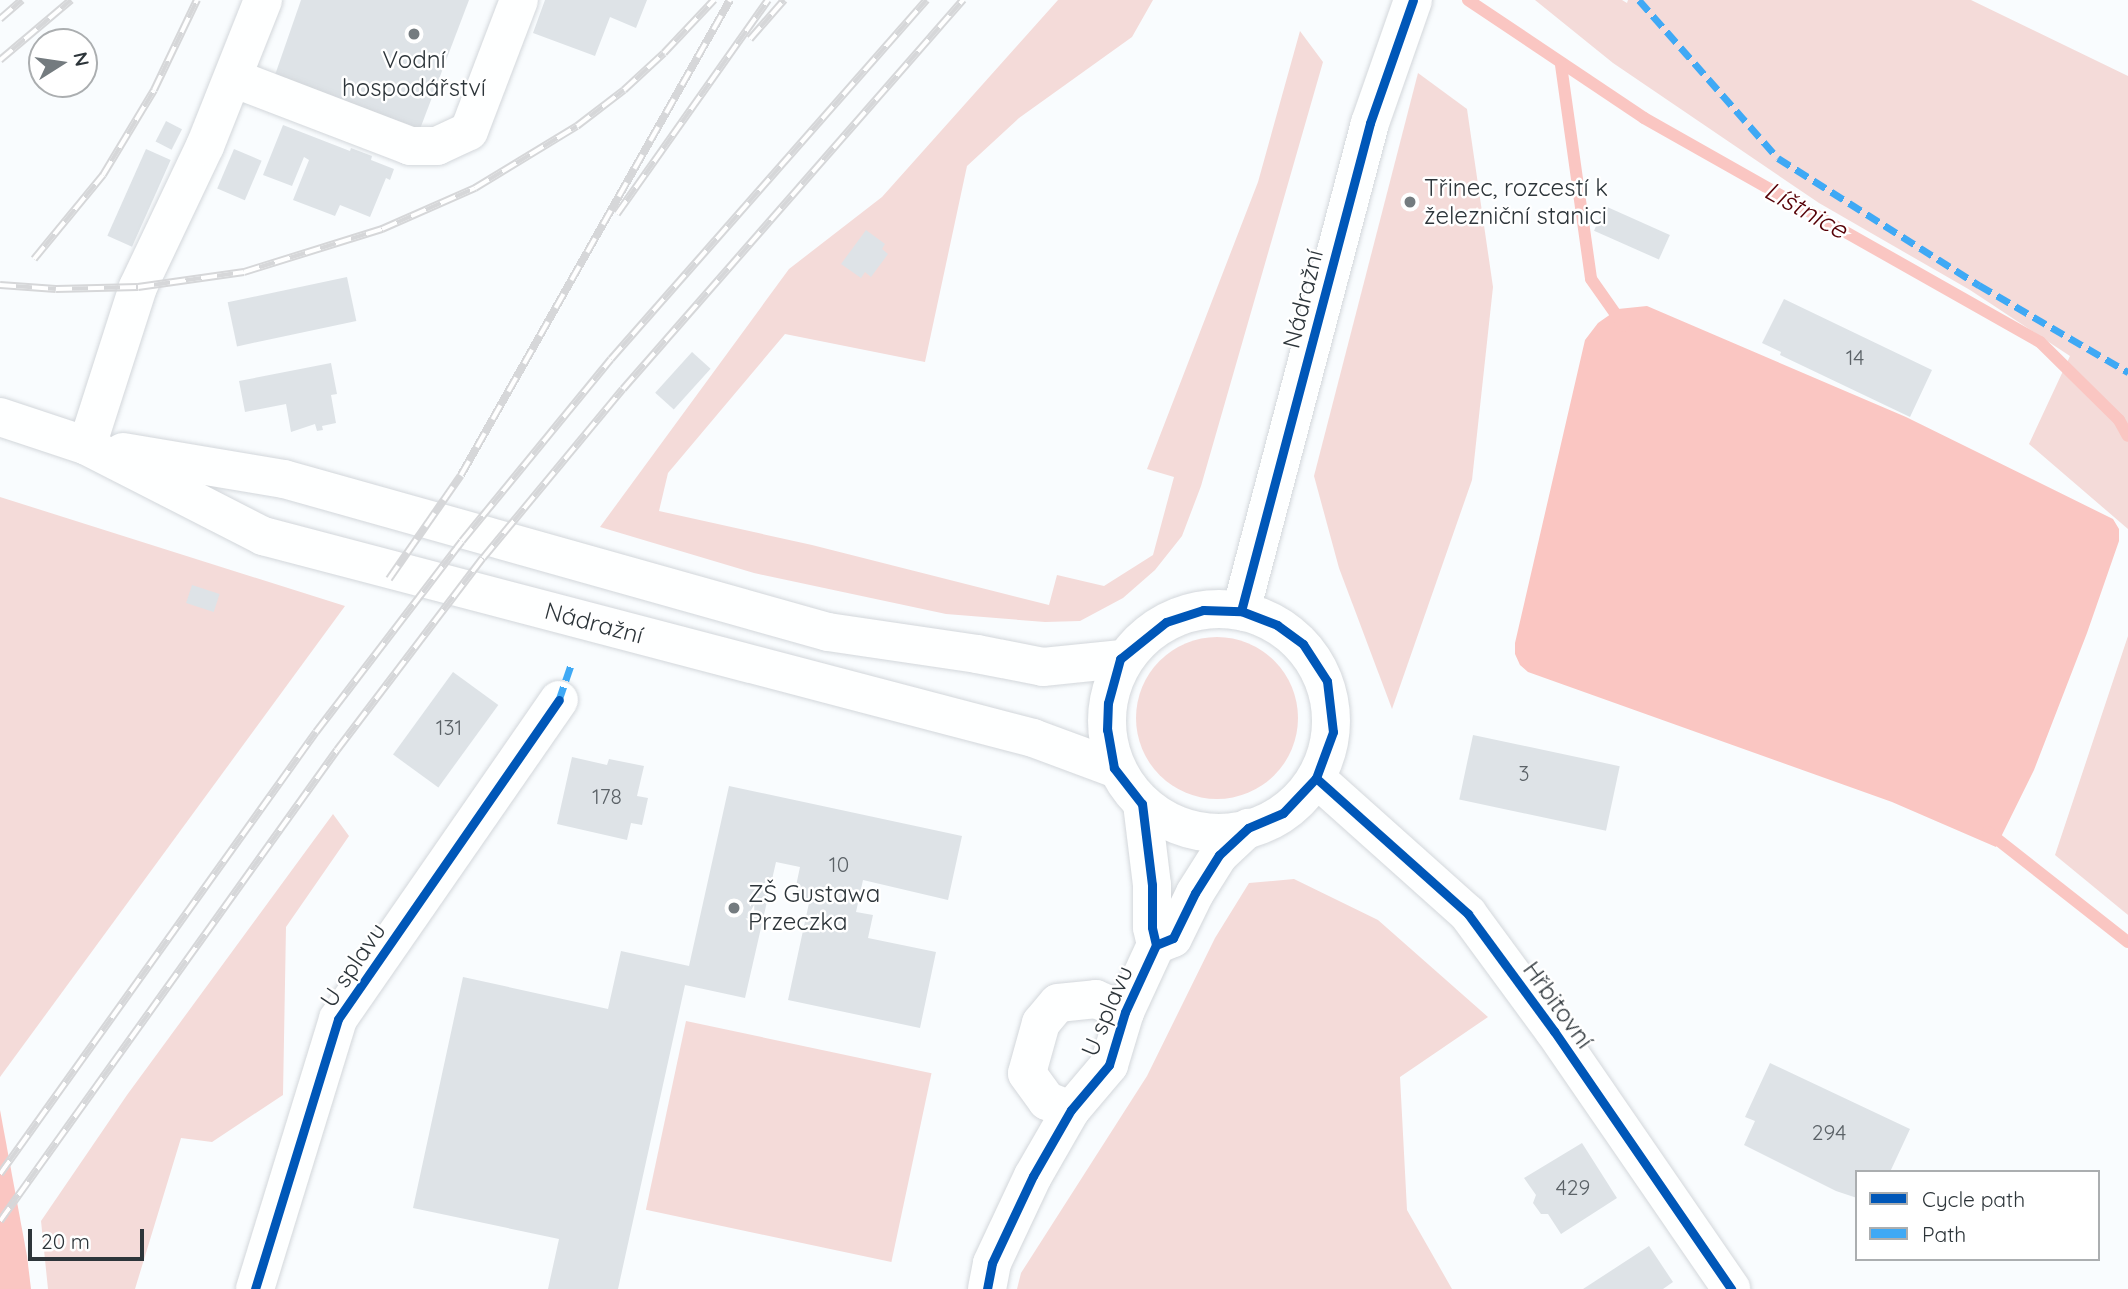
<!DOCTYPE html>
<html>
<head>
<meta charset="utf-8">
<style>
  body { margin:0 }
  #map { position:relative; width:2128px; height:1289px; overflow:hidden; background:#f9fcfe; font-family:Quicksand,sans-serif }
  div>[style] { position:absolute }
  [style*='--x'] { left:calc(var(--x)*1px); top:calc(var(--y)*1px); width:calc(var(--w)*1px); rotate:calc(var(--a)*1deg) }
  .green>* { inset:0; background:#f4dbd9; transform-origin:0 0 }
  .round { border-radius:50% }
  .water>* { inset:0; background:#fac6c2 }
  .stream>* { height:12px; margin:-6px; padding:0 6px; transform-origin:6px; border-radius:6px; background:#fac6c2 }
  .building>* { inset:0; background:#dee3e7; transform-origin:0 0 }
  .roads { filter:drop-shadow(0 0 2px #d3d7db) drop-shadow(0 0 2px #d3d7db) }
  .minor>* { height:38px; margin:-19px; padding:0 19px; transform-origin:19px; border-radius:19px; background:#feffff }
  .major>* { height:38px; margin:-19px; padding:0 19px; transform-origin:19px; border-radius:19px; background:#feffff }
  .major>.ring { margin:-19px; padding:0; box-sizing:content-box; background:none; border:38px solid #feffff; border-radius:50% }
  .rail>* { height:8px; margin-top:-4px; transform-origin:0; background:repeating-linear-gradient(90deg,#fff 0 16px,#d6d7d9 0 32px); box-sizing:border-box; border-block:2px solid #d6d7d9 }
  .quiet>* { height:7px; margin-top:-3.5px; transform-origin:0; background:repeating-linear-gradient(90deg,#3fa9f5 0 14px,transparent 0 21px) }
  .cycleway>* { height:9px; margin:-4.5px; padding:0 4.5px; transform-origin:4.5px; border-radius:4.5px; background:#0057b8 }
  .dots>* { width:19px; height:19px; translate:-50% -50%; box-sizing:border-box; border:4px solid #fff; border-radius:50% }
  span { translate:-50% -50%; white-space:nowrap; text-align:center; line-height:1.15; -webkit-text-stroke:5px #fff; paint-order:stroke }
  .number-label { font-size:21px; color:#5b6267 }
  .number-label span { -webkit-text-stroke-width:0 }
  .poi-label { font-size:24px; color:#2d353a }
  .left { translate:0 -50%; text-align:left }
  .street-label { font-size:24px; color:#2d353a }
  .water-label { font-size:26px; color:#560006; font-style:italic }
  .legend { position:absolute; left:1855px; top:1170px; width:245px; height:91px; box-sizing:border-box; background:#fff; border:2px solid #abaeb0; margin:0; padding:9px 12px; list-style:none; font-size:21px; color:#2d353a }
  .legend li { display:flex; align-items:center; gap:14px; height:35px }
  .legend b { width:35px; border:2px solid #abaeb0 }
  .north { position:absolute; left:28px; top:28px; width:70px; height:70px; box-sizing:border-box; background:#fff; border:2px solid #abaeb0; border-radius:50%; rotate:78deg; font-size:19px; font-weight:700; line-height:28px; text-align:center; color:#2d353a }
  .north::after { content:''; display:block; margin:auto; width:24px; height:32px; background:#747b7f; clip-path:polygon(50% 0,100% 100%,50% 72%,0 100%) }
  .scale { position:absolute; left:28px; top:1229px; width:116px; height:32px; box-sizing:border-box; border:4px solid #2d353a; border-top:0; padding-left:9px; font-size:21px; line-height:24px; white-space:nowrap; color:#2d353a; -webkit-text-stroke:5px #fff; paint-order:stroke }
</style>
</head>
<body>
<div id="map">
  <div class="green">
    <i style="clip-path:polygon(1058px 0,1153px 0,1132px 37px,1019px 118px,967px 166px,925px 362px,785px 334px,668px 473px,659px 511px,812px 545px,1049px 605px,1057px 575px,1104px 586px,1153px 555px,1174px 477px,1147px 469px,1258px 182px,1300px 31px,1323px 62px,1201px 486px,1182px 536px,1155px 570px,1123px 598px,1080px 621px,1045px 622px,946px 614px,754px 573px,600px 527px,789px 269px,882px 197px)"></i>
    <i style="clip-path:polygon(1535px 0,1622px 0,1627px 3px,1628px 0,1971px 0,2128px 76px,2128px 529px,2029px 444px,2070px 356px,1970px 290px,1819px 203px,1613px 63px)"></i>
    <i style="clip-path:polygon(1418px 73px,1467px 109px,1493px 287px,1472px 480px,1392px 709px,1339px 568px,1314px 476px)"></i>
    <i style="clip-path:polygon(0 497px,345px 606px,0 1077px)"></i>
    <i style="clip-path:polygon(2128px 636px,2128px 915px,2055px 855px)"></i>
    <i class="round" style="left:1136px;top:637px;width:162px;height:162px"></i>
    <i style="clip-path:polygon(333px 814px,349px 836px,286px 927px,283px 1095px,212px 1142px,181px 1138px,135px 1289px,48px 1289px,41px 1221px,127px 1095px)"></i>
    <i style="clip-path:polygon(1294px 879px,1378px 920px,1488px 1017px,1400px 1077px,1407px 1210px,1452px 1289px,1017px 1289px,1021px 1273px,1147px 1076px,1215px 938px,1249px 883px)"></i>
    <i style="left:686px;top:1021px;width:251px;height:193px;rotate:12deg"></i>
  </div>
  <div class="water">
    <i style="clip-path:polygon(1647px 306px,1906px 417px,2113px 519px,2119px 529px,2119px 541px,2087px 633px,2034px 770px,1996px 847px,1892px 802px,1528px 672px,1520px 665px,1515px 654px,1515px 643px,1585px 340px,1598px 323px,1618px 309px)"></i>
    <i style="clip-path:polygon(0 1110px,27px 1256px,31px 1289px,0 1289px)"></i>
  </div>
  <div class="stream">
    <i style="--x:1468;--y:0;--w:212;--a:33.8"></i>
    <i style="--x:1644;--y:118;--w:455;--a:29.5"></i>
    <i style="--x:2040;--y:342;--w:111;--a:44.6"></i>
    <i style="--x:2119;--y:420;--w:18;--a:61"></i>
    <i style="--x:1561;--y:65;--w:216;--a:82"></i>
    <i style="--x:1591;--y:279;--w:57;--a:54.9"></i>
    <i style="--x:1988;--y:832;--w:178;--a:38.2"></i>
  </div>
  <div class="building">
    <i style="clip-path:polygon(301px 0,469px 0,420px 129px,275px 75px)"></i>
    <i style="clip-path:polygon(545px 0,647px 0,636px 28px,610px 17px,595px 56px,533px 33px)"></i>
    <i style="left:166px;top:121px;width:18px;height:23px;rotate:27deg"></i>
    <i style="clip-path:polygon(283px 125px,350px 151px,351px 148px,372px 156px,371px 160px,394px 169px,390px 180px,386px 178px,370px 217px,340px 205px,335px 216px,293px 200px,309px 160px,304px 157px,292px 186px,263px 175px)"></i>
    <i style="left:146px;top:149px;width:27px;height:95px;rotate:24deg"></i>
    <i style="left:234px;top:149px;width:30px;height:43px;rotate:23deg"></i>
    <i style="left:1605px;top:206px;width:71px;height:27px;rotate:24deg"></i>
    <i style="clip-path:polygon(866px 230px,885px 244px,882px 249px,888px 254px,871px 277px,865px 272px,861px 278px,841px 264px)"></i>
    <i style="left:347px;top:277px;width:45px;height:122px;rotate:78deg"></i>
    <i style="clip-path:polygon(1784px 299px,1932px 370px,1910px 417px,1780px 355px,1781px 352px,1762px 343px)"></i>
    <i style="left:692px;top:352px;width:25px;height:55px;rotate:42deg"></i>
    <i style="clip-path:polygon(331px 363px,337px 394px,331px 395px,336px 423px,322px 426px,323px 430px,317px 431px,315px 424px,291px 432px,286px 404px,245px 412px,239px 381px)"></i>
    <i style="left:192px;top:585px;width:29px;height:19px;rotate:18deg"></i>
    <i style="left:453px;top:672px;width:56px;height:102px;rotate:36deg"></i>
    <i style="left:1473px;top:735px;width:150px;height:66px;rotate:12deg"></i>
    <i style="clip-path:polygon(572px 757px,607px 765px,609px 759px,644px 766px,637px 796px,648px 798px,642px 825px,631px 823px,627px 840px,557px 824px)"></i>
    <i style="clip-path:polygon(729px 786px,962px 836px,948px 900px,863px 880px,856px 912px,873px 915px,868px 938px,936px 952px,920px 1028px,788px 1000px,809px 903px,793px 900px,800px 867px,776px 862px,745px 998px,685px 985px,618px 1289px,548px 1289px,559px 1239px,413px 1208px,463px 977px,608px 1009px,621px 951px,689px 966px)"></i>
    <i style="clip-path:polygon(1770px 1063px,1910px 1129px,1890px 1172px,1857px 1172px,1857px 1198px,1836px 1191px,1744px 1145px,1755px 1121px,1745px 1117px)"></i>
    <i style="clip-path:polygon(1582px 1143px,1617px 1198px,1561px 1234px,1548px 1214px,1541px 1214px,1533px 1203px,1536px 1195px,1524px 1178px)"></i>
    <i style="clip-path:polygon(1649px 1246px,1673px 1282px,1663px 1289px,1583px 1289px)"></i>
  </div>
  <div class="roads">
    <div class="minor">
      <i style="--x:233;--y:78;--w:190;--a:21"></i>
      <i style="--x:410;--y:146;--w:27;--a:0"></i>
      <i style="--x:437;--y:146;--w:35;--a:-25"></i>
      <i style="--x:469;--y:131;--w:140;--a:-69.1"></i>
      <i style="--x:87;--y:446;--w:167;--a:-72.2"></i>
      <i style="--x:138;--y:287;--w:156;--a:-64.6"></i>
      <i style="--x:205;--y:146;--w:157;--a:-68.3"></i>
      <i style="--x:1316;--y:778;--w:204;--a:41.8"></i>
      <i style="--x:1468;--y:914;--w:145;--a:53.7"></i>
      <i style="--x:1554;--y:1031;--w:313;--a:55.5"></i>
      <i style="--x:1156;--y:945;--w:18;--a:-22"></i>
      <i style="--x:1173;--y:938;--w:50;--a:-63.9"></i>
      <i style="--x:1195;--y:893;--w:45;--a:-57.7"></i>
      <i style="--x:1219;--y:855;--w:40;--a:-43"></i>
      <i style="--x:1071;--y:1110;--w:26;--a:-159"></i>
      <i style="--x:1047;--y:1101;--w:34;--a:-126"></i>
      <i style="--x:1027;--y:1073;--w:52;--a:-74.4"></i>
      <i style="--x:1041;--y:1023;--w:26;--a:-50"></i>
      <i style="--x:1058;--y:1003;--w:38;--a:-6"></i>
      <i style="--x:1096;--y:999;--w:32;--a:24"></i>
      <i style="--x:255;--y:1289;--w:282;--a:-72.9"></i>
      <i style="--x:338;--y:1019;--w:388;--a:-55.3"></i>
      <i style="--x:987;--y:1289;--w:26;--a:-79"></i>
      <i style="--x:992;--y:1263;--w:96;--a:-64.8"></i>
      <i style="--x:1033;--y:1176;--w:76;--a:-60.1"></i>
      <i style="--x:1071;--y:1110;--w:59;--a:-49.8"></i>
      <i style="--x:1109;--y:1065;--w:55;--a:-73.2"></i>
      <i style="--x:1125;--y:1012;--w:74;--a:-65.2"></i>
      <i style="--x:1156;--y:945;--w:18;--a:-103"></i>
      <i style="--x:1152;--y:927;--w:42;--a:-90"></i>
      <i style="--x:1152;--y:885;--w:82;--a:-97"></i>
    </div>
    <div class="major">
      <i style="--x:0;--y:417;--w:92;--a:18.4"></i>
      <i style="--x:87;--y:446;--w:198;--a:27.1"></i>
      <i style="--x:263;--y:536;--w:796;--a:14.7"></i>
      <i style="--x:1033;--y:738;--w:86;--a:20.3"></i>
      <i style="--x:123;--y:452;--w:163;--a:9.5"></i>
      <i style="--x:284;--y:479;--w:565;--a:15.71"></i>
      <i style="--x:828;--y:632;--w:151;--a:8.4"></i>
      <i style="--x:977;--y:654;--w:67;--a:11.1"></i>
      <i style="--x:1043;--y:667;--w:77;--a:-5.9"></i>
      <i class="ring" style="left:1107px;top:609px;width:186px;height:186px"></i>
      <i style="--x:1241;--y:611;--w:505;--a:-75.19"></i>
      <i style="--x:1370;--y:123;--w:130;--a:-70.7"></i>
    </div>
  </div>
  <div class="rail">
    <i style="--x:0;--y:19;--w:29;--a:-41"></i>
    <i style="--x:750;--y:39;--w:52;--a:-48.9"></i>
    <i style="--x:0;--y:60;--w:93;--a:-40.2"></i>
    <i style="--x:617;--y:214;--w:262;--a:-54.8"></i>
    <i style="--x:34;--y:259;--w:109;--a:-50.6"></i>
    <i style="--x:103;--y:175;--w:99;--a:-59"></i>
    <i style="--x:154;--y:90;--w:100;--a:-64.5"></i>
    <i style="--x:0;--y:285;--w:56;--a:4.1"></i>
    <i style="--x:56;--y:289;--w:82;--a:-1.4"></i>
    <i style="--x:138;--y:287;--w:107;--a:-8.1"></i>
    <i style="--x:244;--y:272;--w:145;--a:-17.3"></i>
    <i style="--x:382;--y:229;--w:102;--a:-23.8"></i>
    <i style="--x:475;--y:188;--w:119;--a:-31.3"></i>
    <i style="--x:577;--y:126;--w:59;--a:-37.5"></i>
    <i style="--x:624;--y:90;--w:54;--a:-42.8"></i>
    <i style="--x:664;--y:53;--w:73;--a:-46.7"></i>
    <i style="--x:389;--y:579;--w:126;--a:-55.3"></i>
    <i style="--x:461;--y:475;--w:546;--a:-60.48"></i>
    <i style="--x:0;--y:1174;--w:543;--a:-54.44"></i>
    <i style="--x:316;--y:732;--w:240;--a:-52.6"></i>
    <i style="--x:462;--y:541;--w:235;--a:-50.7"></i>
    <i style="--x:611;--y:359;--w:478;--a:-48.7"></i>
    <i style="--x:0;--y:1221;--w:579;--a:-54.42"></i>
    <i style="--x:337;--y:750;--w:241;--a:-52.8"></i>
    <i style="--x:483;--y:558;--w:219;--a:-50.4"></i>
    <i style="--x:623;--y:389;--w:517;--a:-48.85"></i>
  </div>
  <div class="quiet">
    <i style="--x:1639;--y:0;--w:210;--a:48.7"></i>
    <i style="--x:1778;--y:158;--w:238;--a:32.3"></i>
    <i style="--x:1979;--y:285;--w:173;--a:30.3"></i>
    <i style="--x:559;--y:700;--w:40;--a:-71.1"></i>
  </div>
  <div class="cycleway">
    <i style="--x:1241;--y:611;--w:505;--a:-75.19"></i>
    <i style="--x:1370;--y:123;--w:130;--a:-70.7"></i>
    <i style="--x:1316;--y:778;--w:204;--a:41.8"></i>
    <i style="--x:1468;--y:914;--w:145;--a:53.7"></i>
    <i style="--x:1554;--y:1031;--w:313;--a:55.5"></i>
    <i style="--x:255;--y:1289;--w:282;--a:-72.9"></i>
    <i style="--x:338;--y:1019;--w:388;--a:-55.3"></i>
    <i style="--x:987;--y:1289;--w:26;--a:-79"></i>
    <i style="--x:992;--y:1263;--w:96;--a:-64.8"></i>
    <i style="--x:1033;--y:1176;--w:76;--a:-60.1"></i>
    <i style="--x:1071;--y:1110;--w:59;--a:-49.8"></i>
    <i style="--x:1109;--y:1065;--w:55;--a:-73.2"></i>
    <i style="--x:1125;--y:1012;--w:74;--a:-65.2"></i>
    <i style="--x:1156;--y:945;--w:18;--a:-103"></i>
    <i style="--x:1152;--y:927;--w:42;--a:-90"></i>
    <i style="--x:1152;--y:885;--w:82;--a:-97"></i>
    <i style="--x:1142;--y:804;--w:46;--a:-127.9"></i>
    <i style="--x:1114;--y:768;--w:39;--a:-100"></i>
    <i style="--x:1107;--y:730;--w:27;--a:-88"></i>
    <i style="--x:1108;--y:703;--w:46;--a:-74.7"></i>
    <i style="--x:1120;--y:659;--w:59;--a:-38.8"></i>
    <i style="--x:1166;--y:622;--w:39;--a:-18"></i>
    <i style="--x:1203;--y:610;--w:38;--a:2"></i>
    <i style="--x:1241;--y:611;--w:39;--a:21"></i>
    <i style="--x:1277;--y:625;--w:32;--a:36"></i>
    <i style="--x:1303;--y:644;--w:44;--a:57"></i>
    <i style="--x:1327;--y:681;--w:51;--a:83.3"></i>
    <i style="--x:1333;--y:732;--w:49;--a:110.3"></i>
    <i style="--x:1316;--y:778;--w:48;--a:133.3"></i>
    <i style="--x:1283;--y:813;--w:38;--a:157"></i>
    <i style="--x:1248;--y:828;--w:40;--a:137"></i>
    <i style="--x:1219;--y:855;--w:45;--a:122.3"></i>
    <i style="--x:1195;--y:893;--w:50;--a:116.1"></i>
    <i style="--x:1173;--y:938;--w:18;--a:158"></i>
  </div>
  <div class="dots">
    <i style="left:414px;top:34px;background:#747b7f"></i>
    <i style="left:1410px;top:202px;background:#747b7f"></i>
    <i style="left:734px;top:908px;background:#747b7f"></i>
  </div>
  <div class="number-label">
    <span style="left:1855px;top:357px">14</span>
    <span style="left:449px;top:727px">131</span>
    <span style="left:1524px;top:773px">3</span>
    <span style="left:607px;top:796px">178</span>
    <span style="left:839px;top:864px">10</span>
    <span style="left:1829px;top:1132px">294</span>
    <span style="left:1573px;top:1187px">429</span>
  </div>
  <div class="poi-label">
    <span style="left:414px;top:74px">Vodní<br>hospodářství</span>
    <span class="left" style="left:1424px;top:202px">Třinec, rozcestí k<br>železniční stanici</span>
    <span class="left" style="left:748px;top:908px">ZŠ Gustawa<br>Przeczka</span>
  </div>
  <div class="street-label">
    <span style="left:1303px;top:299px;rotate:-76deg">Nádražní</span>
    <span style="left:594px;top:623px;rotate:15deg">Nádražní</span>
    <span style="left:353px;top:965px;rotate:-56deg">U splavu</span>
    <span style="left:1558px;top:1005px;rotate:54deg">Hřbitovní</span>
    <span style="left:1107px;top:1011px;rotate:-67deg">U splavu</span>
  </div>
  <div class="water-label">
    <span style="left:1806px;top:210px;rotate:29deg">Líštnice</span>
  </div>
  <ul class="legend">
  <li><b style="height:9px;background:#0057b8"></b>Cycle path</li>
  <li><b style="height:9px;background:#3fa9f5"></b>Path</li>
  </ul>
  <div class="north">N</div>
  <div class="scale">20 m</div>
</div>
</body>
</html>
